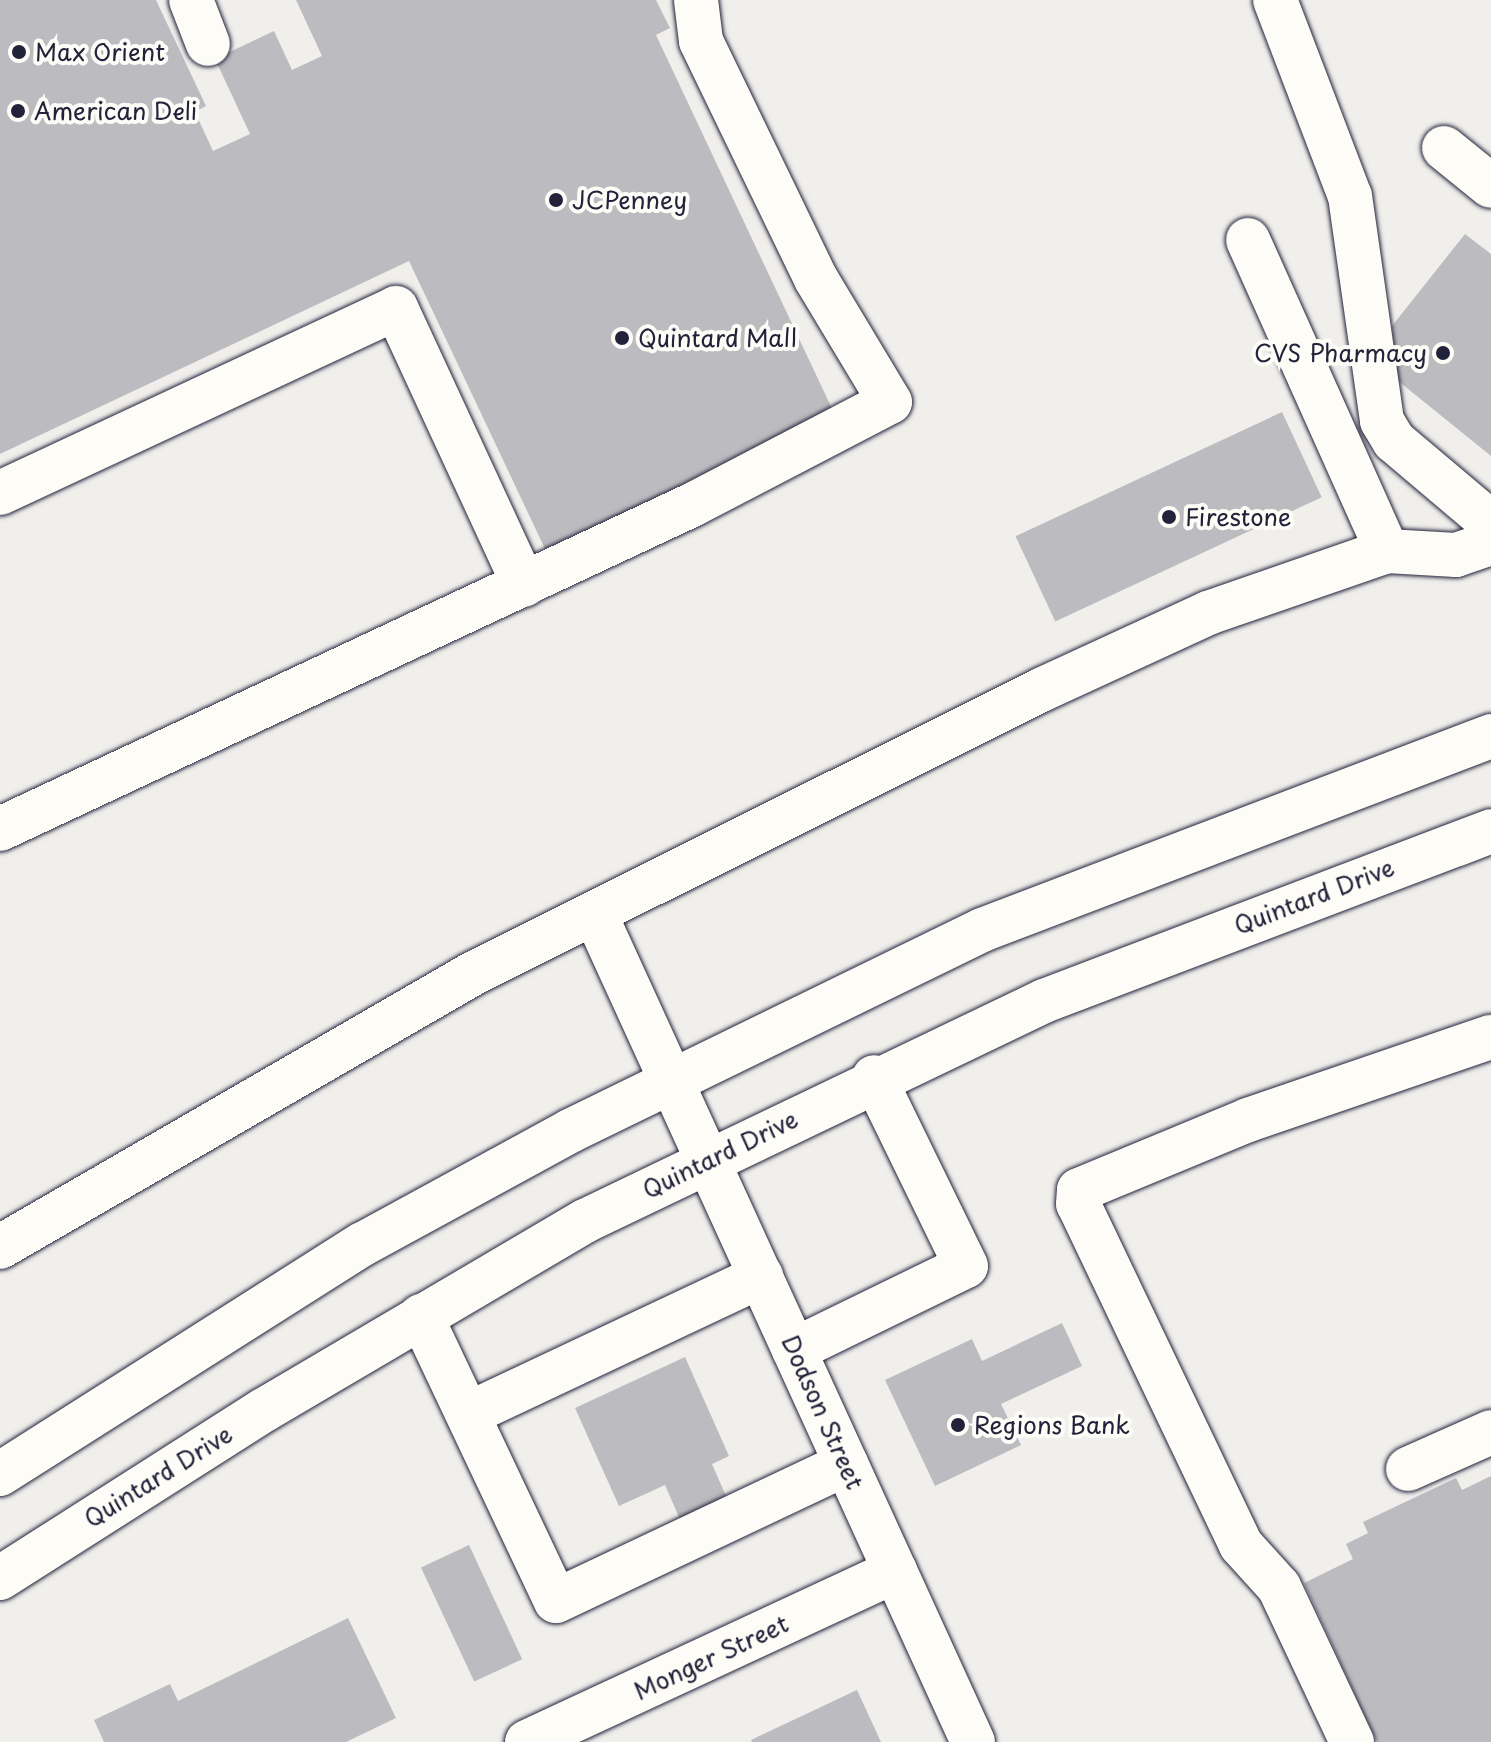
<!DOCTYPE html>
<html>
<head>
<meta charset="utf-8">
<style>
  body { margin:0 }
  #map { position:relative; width:1491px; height:1742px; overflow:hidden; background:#f0efec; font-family:"Playpen Sans",sans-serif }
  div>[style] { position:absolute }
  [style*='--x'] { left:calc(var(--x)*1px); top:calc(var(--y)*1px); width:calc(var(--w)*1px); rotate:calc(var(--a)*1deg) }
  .building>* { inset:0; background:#bcbcc0; transform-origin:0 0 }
  .roads { filter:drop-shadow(0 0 2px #22223b) drop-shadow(0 0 2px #22223b) }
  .minor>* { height:44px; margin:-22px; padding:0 22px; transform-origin:22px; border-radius:22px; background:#fdfcf7 }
  .highway>* { height:44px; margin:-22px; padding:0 22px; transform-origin:22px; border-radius:22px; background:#fdfcf7 }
  .dots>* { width:22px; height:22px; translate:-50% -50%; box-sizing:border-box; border:4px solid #fdfcf7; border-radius:50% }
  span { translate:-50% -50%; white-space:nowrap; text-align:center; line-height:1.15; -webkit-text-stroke:8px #fdfcf7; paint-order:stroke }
  .poi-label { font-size:24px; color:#22223b }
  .left { translate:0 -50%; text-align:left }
  .right { translate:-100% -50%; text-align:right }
  .street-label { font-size:24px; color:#22223b }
</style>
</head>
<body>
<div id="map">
  <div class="building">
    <i style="clip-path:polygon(0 0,156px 0,206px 106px,195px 112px,213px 151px,250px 134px,215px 59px,274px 31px,292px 70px,322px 56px,296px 0,656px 0,670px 28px,656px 35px,835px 415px,546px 551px,409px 261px,0 454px)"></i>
    <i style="clip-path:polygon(1465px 234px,1491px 254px,1491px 456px,1397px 380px,1392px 326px)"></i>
    <i style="left:1282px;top:412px;width:94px;height:294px;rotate:65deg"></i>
    <i style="clip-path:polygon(1062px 1323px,1082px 1366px,1001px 1404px,1021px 1445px,935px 1486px,885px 1380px,972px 1339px,982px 1361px)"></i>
    <i style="clip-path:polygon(685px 1357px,729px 1456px,712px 1464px,739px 1526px,692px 1547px,665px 1485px,619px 1506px,575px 1408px)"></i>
    <i style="clip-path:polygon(1491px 1476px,1491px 1742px,1377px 1742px,1304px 1583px,1353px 1559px,1346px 1544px,1368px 1533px,1363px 1522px,1456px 1478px,1462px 1490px)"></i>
    <i style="left:469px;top:1545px;width:126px;height:53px;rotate:65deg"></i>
    <i style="clip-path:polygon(348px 1618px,396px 1718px,346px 1742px,104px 1742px,94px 1720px,170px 1684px,178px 1701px)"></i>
    <i style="clip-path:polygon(857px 1690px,881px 1742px,752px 1742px,751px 1740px)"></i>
  </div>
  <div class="roads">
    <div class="minor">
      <i style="--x:191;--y:0;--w:47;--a:68.9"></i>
      <i style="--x:1275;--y:0;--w:210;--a:69.1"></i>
      <i style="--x:1350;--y:196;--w:227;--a:81.9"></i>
      <i style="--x:1382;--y:421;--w:23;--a:59"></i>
      <i style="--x:1394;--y:441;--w:127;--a:40.2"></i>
      <i style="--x:1444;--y:148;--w:60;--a:39"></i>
      <i style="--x:1248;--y:240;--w:341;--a:65.9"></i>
      <i style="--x:0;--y:493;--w:437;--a:-25"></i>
      <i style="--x:396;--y:308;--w:305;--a:65.2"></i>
      <i style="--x:0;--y:829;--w:764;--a:-25.09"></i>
      <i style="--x:692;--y:505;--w:223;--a:-27.5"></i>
      <i style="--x:890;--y:402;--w:144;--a:-121"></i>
      <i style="--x:816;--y:279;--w:264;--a:-115.8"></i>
      <i style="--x:701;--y:41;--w:41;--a:-97"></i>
      <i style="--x:595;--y:914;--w:910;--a:65.46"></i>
      <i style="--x:0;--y:1247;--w:545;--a:-30.04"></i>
      <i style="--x:472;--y:974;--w:638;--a:-26.52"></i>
      <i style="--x:1043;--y:689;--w:182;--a:-24.7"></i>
      <i style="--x:1208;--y:613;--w:189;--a:-19.1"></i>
      <i style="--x:1387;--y:551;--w:69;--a:3.3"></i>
      <i style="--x:1456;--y:555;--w:37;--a:-19"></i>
      <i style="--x:421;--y:1316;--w:315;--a:64.7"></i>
      <i style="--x:556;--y:1601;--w:321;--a:-25.3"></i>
      <i style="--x:794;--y:1350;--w:191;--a:-26"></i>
      <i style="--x:966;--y:1266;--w:210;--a:-116"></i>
      <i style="--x:468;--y:1414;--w:324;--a:-25.2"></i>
      <i style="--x:1408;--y:1469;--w:91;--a:-24"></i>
      <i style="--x:527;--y:1742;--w:406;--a:-24.9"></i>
      <i style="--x:1352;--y:1742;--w:171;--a:-115.2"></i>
      <i style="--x:1279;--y:1587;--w:57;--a:-132.1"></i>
      <i style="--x:1241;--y:1545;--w:378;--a:-115.5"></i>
      <i style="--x:1078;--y:1204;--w:14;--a:-86"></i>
      <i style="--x:1079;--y:1190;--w:183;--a:-22.5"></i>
      <i style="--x:1248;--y:1120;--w:257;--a:-18.9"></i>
    </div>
    <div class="highway">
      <i style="--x:0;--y:1474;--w:430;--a:-32.4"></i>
      <i style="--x:363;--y:1244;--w:236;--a:-28.6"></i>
      <i style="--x:570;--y:1131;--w:458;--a:-26"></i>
      <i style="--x:982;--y:930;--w:545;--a:-20.86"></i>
      <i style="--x:0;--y:1578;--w:313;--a:-32.5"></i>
      <i style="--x:264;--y:1410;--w:373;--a:-30.5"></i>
      <i style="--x:585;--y:1221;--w:509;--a:-25.61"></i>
      <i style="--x:1044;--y:1001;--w:478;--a:-20.8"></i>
    </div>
  </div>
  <div class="dots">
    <i style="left:19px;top:52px;background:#22223b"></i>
    <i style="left:18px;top:111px;background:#22223b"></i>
    <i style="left:556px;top:200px;background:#22223b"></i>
    <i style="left:622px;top:338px;background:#22223b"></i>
    <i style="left:1443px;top:353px;background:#22223b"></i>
    <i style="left:1169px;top:517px;background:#22223b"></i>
    <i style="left:958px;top:1425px;background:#22223b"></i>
  </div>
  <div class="poi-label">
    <span class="left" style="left:35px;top:52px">Max Orient</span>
    <span class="left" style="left:34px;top:111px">American Deli</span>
    <span class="left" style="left:572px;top:200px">JCPenney</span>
    <span class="left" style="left:638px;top:338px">Quintard Mall</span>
    <span class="right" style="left:1427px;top:353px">CVS Pharmacy</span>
    <span class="left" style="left:1185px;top:517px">Firestone</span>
    <span class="left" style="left:974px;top:1425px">Regions Bank</span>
  </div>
  <div class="street-label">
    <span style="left:1314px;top:896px;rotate:-21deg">Quintard Drive</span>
    <span style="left:720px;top:1154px;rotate:-26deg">Quintard Drive</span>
    <span style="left:823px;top:1412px;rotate:66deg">Dodson Street</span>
    <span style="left:158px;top:1476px;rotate:-32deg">Quintard Drive</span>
    <span style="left:711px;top:1657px;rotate:-25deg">Monger Street</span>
  </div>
</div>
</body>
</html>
